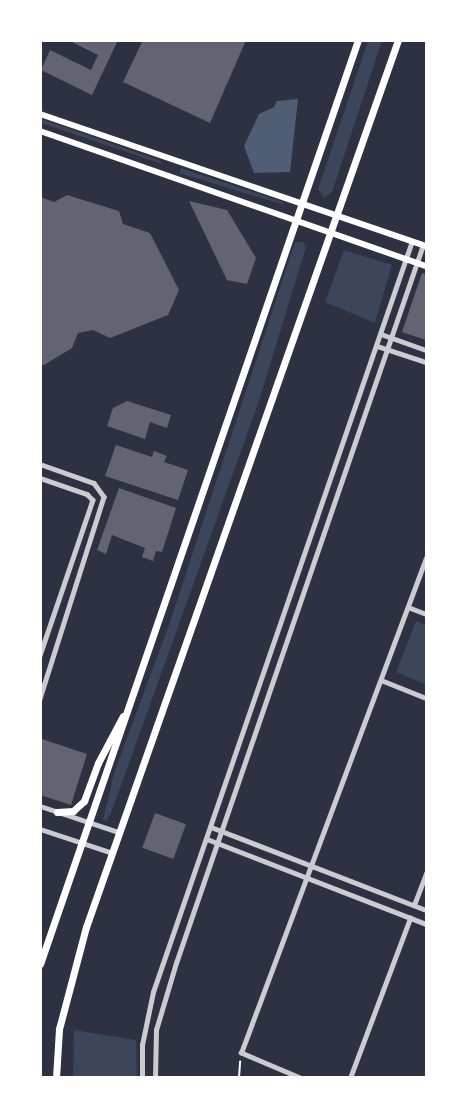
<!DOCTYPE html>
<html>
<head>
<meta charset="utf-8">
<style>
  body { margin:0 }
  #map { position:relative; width:467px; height:1118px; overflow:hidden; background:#2d3142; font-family:"Work Sans",sans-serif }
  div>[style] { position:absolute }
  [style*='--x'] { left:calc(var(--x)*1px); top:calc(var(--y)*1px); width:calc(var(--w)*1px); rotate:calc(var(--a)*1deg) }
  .green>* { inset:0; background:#3c4559 }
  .water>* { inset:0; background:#4f5d75 }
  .building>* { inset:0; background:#626471; transform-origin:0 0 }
  .path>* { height:1.5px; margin:-0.75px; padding:0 0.75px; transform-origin:0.75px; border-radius:0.75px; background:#fff }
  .minor>* { height:4.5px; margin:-2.25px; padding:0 2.25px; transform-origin:2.25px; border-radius:2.25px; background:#caccd0 }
  .tertiary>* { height:5px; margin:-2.5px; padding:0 2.5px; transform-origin:2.5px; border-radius:2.5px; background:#caccd0 }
  .secondary>* { height:6px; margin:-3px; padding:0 3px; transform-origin:3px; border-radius:3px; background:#fff }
  .primary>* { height:7px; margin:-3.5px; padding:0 3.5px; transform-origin:3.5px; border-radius:3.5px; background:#fff }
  span { translate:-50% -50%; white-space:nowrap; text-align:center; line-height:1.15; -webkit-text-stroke:5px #fff; paint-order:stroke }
  .frame { position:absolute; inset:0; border:42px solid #fff; pointer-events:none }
</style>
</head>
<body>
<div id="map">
  <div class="green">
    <i style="clip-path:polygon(368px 41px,382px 41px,332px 192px,324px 198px,318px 189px)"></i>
    <i style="clip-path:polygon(42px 119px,161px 161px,162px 164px,41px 123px)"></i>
    <i style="clip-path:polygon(181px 168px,283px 202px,284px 205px,179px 173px)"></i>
    <i style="clip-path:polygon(295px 242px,303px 242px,306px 247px,258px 404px,114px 805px,107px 821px,103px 820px,114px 773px,169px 625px)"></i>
    <i style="clip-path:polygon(344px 250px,392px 265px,375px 323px,325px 302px)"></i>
    <i style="clip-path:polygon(416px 621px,426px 625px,426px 685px,396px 672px)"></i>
    <i style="clip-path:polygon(74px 1030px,136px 1040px,137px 1077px,73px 1077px)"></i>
  </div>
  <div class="water">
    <i style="clip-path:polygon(298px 99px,290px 172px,254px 173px,244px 146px,259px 114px,274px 107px,277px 101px)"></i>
  </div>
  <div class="building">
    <i style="clip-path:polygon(68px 40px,118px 40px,92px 95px,41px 70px,50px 50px,91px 70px,98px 55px)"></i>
    <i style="clip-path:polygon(143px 40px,246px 40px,210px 123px,123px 82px)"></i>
    <i style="clip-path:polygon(67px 195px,119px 211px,123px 224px,150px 233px,179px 290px,168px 315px,110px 338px,93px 330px,78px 333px,72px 348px,44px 365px,40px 364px,40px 197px,54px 202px)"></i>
    <i style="clip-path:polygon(189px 201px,227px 210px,256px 258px,247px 284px,227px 280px)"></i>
    <i style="clip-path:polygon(422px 273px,426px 274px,426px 340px,402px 332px)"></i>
    <i style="clip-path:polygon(127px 401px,171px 415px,167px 428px,150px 422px,145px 439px,107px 426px,113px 408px)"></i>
    <i style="clip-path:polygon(116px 445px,152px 457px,154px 451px,167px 456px,164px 462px,188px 470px,178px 500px,105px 476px)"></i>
    <i style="clip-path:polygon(119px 488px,176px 508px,162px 552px,156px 551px,153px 561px,142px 557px,145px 548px,112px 535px,106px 554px,97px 550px)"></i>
    <i style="clip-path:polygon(42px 739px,87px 754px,71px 805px,40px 795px)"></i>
    <i style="left:155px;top:813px;width:33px;height:37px;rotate:20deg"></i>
  </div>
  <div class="path">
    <i style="--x:239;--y:1078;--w:16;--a:-86"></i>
  </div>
  <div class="minor">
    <i style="--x:381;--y:334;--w:48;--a:19.6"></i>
    <i style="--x:377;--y:346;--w:52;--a:18.1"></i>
    <i style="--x:40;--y:464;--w:57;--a:19.4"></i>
    <i style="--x:94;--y:483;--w:17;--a:54"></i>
    <i style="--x:104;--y:497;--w:212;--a:107.6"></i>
    <i style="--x:40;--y:478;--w:50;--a:18.8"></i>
    <i style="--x:87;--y:494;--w:8;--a:45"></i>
    <i style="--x:93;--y:500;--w:165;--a:108.8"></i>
    <i style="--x:408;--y:607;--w:19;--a:21"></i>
    <i style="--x:381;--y:680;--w:48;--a:21.8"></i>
    <i style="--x:211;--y:827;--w:230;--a:21.1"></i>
    <i style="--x:207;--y:839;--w:235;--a:21.2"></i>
    <i style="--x:414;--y:905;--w:34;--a:-69"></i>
    <i style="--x:142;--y:1078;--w:33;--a:-90"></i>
    <i style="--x:142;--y:1045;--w:54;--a:-78.3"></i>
    <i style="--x:153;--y:992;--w:794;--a:-70.97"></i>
    <i style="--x:155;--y:1078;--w:48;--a:-88.8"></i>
    <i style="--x:156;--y:1030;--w:70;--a:-73.4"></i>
    <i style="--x:176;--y:963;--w:759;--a:-71.02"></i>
    <i style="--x:300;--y:1078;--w:64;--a:-157"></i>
    <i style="--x:241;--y:1053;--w:528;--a:-69.51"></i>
    <i style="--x:350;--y:1078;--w:171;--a:-69.4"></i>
  </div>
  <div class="tertiary">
    <i style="--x:40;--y:806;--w:82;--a:18.4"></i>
    <i style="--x:40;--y:829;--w:76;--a:18.4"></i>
  </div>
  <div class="secondary">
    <i style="--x:40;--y:114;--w:408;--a:18.9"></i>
    <i style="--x:40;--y:131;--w:409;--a:19.3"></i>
  </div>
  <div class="primary">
    <i style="--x:57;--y:812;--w:16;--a:-4"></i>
    <i style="--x:73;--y:811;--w:15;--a:-42"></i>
    <i style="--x:84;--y:801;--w:40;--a:-69.8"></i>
    <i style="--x:98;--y:763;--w:53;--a:-62"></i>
    <i style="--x:40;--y:964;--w:977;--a:-71.01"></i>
    <i style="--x:56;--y:1078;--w:49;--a:-86.5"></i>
    <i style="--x:59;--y:1029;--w:106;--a:-75.2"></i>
    <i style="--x:86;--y:927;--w:940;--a:-70.62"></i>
  </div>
  <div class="frame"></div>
</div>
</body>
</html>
